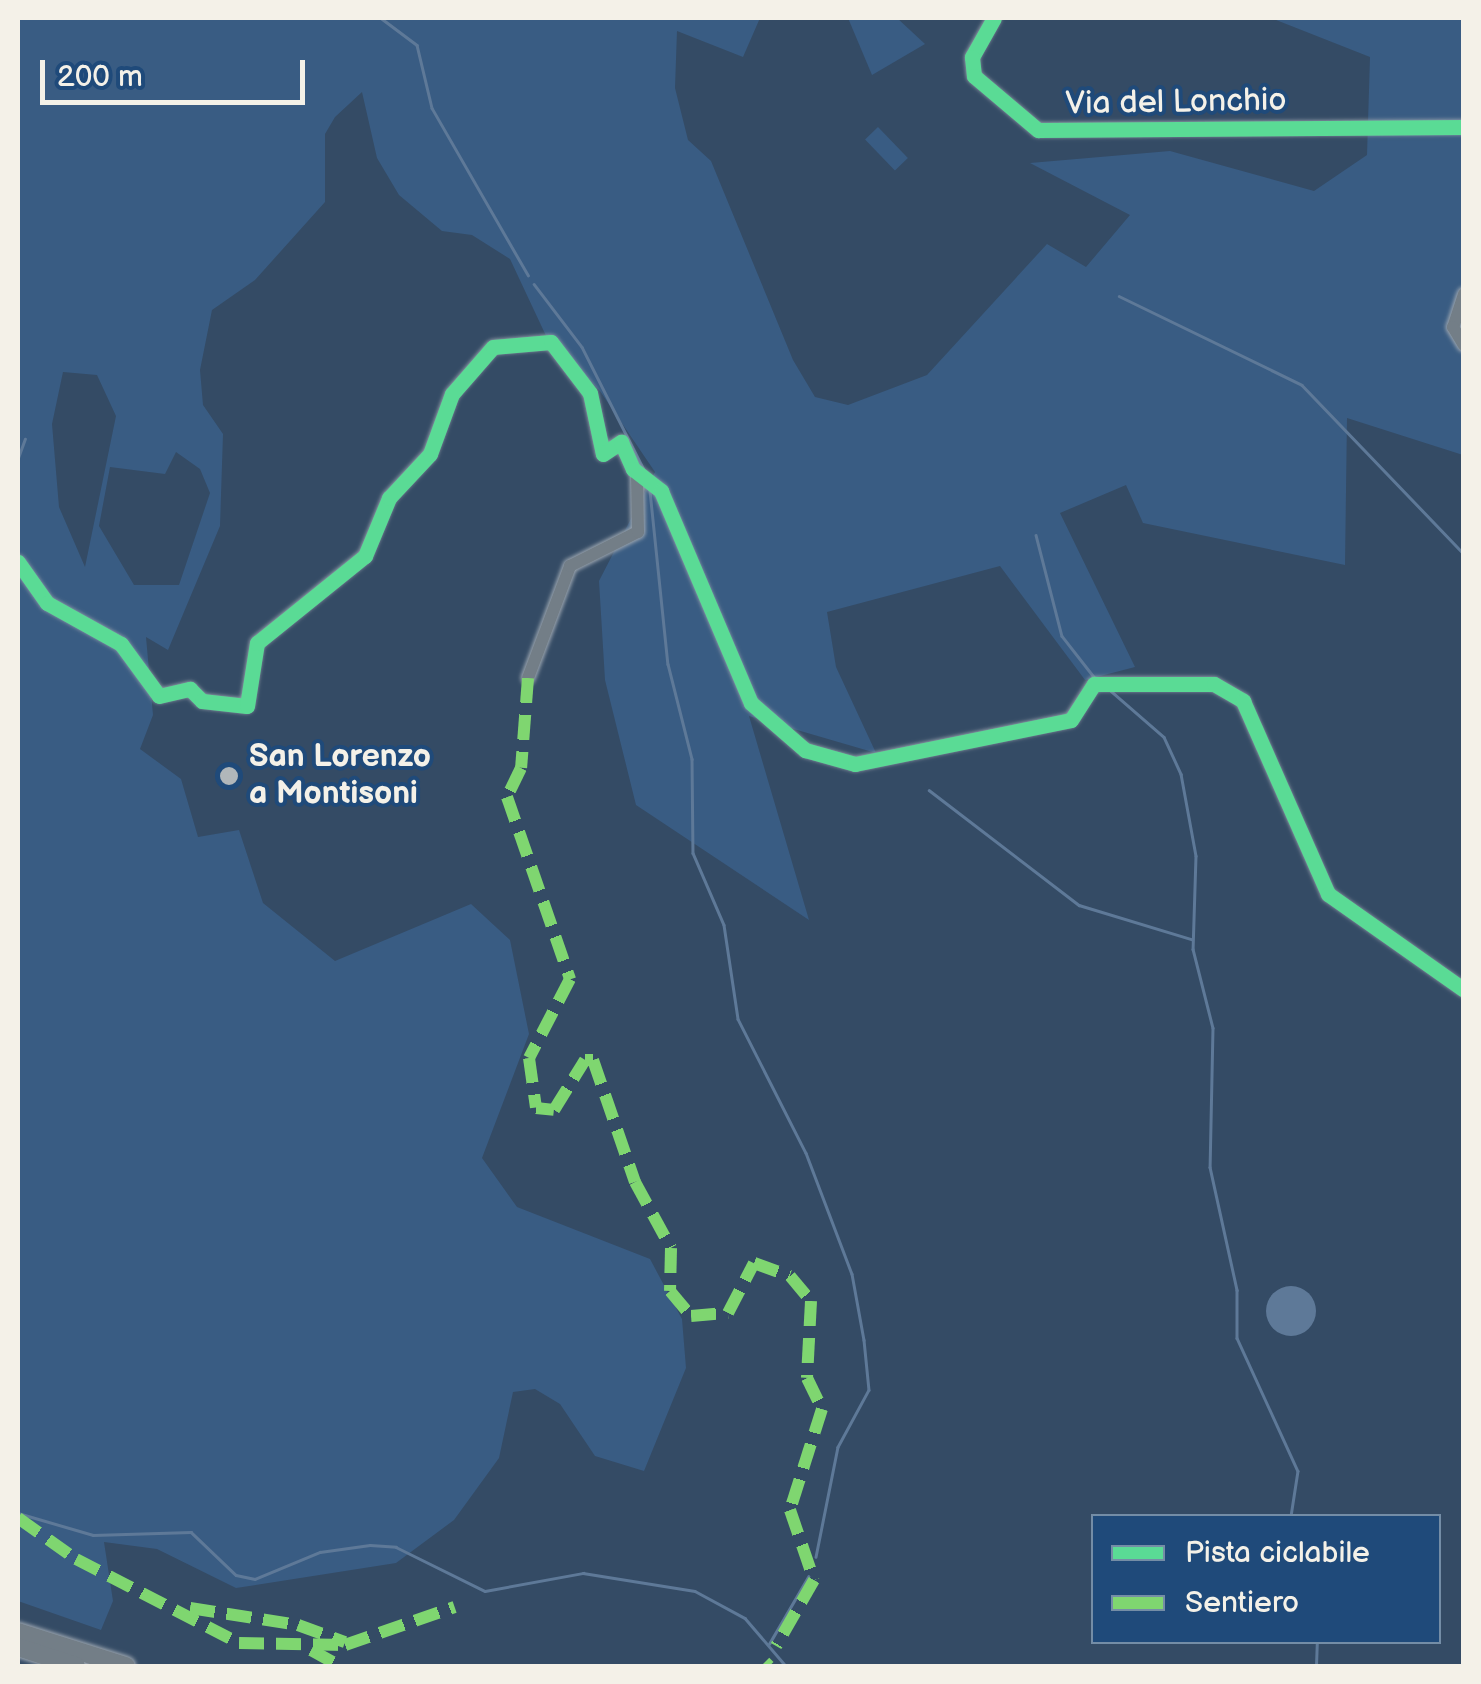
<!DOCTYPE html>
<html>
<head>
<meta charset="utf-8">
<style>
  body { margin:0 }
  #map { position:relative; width:1481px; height:1684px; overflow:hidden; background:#344b65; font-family:"Balsamiq Sans",sans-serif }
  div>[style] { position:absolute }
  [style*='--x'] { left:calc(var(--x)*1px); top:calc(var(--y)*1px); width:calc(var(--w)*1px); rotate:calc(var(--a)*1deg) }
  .green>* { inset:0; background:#395c83; transform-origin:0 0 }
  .water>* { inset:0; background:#5e7998 }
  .round { border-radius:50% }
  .stream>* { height:2.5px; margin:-1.25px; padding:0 1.25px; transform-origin:1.25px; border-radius:1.25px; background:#5e7998 }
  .roads { filter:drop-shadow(0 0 2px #9ba5af) drop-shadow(0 0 2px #9ba5af) }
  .minor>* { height:12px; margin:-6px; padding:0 6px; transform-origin:6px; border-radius:6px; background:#737e87 }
  .highway>* { height:18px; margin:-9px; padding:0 9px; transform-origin:9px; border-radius:9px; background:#737e87 }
  .quiet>* { height:12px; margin-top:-6px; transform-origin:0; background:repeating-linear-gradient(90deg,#7fd670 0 25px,transparent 0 37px) }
  .cycleway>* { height:15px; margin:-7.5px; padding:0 7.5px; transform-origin:7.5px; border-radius:7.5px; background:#5adb95 }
  .dots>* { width:28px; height:28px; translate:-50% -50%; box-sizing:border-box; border:5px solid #1f4a7a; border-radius:50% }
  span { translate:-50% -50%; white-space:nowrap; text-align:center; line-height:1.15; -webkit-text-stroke:8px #1f4a7a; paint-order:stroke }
  .street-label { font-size:32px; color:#f4f1e8 }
  .poi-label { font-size:32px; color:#f4f1e8; font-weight:700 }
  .left { translate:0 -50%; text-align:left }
  .frame { position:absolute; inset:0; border:20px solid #f4f1e8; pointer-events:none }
  .legend { position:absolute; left:1091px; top:1514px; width:350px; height:130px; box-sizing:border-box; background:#1f4a7a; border:2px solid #748da6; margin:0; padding:12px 18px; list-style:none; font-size:30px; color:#f4f1e8 }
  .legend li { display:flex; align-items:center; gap:20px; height:50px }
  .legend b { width:50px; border:2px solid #748da6 }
  .scale { position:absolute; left:40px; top:60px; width:265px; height:45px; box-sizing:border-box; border:5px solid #f4f1e8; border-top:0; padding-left:12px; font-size:30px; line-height:35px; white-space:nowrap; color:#f4f1e8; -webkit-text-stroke:8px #1f4a7a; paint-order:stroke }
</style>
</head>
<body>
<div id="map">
  <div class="green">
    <i style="clip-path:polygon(evenodd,18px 18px,760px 18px,743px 57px,677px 31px,675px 88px,688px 140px,711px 161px,793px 360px,815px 397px,848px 405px,927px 375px,1047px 244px,1086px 267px,1130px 215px,1030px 163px,1170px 151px,1314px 191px,1367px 155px,1370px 57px,1271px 18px,1463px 18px,1463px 455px,1347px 418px,1345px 565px,1143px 523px,1126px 485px,1060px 513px,1135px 667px,1085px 680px,1000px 566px,827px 612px,836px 667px,876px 753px,749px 716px,809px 920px,636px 805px,605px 680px,599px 581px,655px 472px,600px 391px,548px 340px,510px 259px,472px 235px,442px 231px,399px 195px,377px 158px,362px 92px,335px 117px,325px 134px,325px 202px,255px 280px,212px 310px,200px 370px,203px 405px,223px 434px,220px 526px,168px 650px,146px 637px,153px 715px,140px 749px,181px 779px,198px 837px,239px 830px,263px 903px,335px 961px,471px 904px,510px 940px,529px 1034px,482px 1158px,517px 1207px,650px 1259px,682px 1319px,686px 1368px,644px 1471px,595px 1456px,560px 1404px,535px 1389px,513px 1392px,499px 1458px,454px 1520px,396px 1563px,236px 1588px,157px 1549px,104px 1542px,113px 1601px,101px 1630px,18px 1601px,18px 18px,63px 372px,97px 375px,116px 416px,85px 567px,59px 507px,52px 424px,63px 372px,18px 18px,176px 452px,200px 469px,210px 493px,179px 585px,134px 585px,99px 526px,110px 467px,165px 474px,176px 452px)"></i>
    <i style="clip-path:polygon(848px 18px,897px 18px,925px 44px,872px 75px)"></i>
    <i style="left:878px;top:127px;width:43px;height:18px;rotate:46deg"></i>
  </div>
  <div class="water">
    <i class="round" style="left:1266px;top:1286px;width:50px;height:50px"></i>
  </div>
  <div class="stream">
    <i style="--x:381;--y:18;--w:45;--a:36.9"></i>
    <i style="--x:417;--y:45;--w:65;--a:76.6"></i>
    <i style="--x:432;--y:108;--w:193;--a:60.1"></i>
    <i style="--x:534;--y:284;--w:79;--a:52.7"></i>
    <i style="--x:582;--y:347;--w:136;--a:63.2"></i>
    <i style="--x:1119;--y:296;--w:203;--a:25.9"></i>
    <i style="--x:1302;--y:385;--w:234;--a:46.2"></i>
    <i style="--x:18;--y:458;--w:20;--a:-70"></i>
    <i style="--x:650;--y:491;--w:174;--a:84.1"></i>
    <i style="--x:668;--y:664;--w:98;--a:75.8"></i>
    <i style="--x:692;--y:759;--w:94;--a:89.4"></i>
    <i style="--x:693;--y:853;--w:78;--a:66.7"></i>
    <i style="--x:724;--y:925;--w:95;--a:81.5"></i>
    <i style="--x:738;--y:1019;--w:150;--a:63.1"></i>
    <i style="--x:806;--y:1153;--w:129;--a:69.2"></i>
    <i style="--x:852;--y:1274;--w:67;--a:79.7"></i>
    <i style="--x:864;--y:1340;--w:50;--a:84.3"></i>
    <i style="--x:869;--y:1390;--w:65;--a:118.5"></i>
    <i style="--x:838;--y:1447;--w:112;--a:101.3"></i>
    <i style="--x:1036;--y:535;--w:104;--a:75.6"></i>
    <i style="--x:1062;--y:636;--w:52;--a:52"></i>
    <i style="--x:1111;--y:691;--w:70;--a:41"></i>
    <i style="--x:1164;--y:737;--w:41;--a:65.3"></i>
    <i style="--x:1181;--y:774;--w:83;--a:79.6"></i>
    <i style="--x:1196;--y:856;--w:93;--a:91.8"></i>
    <i style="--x:1193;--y:949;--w:81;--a:75.8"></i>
    <i style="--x:1213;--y:1028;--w:139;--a:91.2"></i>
    <i style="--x:1210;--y:1167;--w:126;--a:77.6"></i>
    <i style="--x:1237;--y:1290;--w:48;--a:90"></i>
    <i style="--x:1237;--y:1338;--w:146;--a:65.4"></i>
    <i style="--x:1298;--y:1471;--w:46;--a:98.8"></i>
    <i style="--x:929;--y:790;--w:189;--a:37.5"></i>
    <i style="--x:1079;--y:905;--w:117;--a:16.9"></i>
    <i style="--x:18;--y:1513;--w:78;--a:16.3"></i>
    <i style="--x:93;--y:1535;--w:98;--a:-1.8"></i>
    <i style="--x:191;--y:1532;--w:62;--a:43.7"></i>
    <i style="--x:236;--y:1575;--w:19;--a:12"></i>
    <i style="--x:255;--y:1579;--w:70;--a:-22.6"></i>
    <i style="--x:320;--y:1552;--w:50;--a:-8"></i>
    <i style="--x:370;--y:1545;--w:26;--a:4"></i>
    <i style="--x:396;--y:1547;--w:99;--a:26.3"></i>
    <i style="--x:485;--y:1591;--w:100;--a:-10.4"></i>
    <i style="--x:583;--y:1573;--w:113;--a:9.1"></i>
    <i style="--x:695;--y:1591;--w:57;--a:28.4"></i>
    <i style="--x:745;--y:1618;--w:63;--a:49.5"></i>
    <i style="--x:769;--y:1644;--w:78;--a:-59.8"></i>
    <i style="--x:1316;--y:1666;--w:24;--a:-88"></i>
  </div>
  <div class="roads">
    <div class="minor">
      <i style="--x:994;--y:18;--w:45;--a:119.4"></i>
      <i style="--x:972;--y:57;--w:19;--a:84"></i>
      <i style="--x:974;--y:76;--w:84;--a:40.2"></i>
      <i style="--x:1038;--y:130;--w:426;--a:-0.4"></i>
      <i style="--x:1464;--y:294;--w:35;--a:108"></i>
      <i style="--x:1453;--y:327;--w:21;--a:59"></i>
      <i style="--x:18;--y:562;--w:50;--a:54.7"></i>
      <i style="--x:47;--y:603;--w:85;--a:29"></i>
      <i style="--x:121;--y:644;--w:64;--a:53.8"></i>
      <i style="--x:159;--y:696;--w:32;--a:-13"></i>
      <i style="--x:190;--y:689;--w:17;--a:45"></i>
      <i style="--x:202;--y:701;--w:45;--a:6.3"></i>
      <i style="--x:247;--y:706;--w:64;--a:-81"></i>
      <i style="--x:257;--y:643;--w:139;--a:-38.9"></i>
      <i style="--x:365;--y:556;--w:63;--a:-67.5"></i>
      <i style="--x:389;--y:498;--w:60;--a:-47"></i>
      <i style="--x:430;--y:454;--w:64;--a:-69.9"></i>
      <i style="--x:452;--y:394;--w:62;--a:-48.9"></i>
      <i style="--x:493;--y:347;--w:58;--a:-4.9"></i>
      <i style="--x:551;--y:342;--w:64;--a:52.6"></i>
      <i style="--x:590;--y:393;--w:62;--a:78"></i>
      <i style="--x:603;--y:454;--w:22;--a:-34"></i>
      <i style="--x:621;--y:442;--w:30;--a:66"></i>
      <i style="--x:633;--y:469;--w:36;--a:38"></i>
      <i style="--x:661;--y:491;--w:230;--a:67"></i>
      <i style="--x:751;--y:703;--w:72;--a:41"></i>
      <i style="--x:805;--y:750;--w:52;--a:15.6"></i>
      <i style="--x:855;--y:764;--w:220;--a:-11.5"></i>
      <i style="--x:1071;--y:720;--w:43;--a:-57.4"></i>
      <i style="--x:1094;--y:684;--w:120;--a:0"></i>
      <i style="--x:1214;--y:684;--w:34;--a:30"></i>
      <i style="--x:1243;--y:701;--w:211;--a:66.2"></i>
      <i style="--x:1328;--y:894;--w:166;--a:35.2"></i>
      <i style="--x:528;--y:678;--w:120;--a:-69.4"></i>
      <i style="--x:570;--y:566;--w:76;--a:-26.6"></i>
      <i style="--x:638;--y:532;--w:59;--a:-91"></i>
    </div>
    <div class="highway">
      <i style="--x:18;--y:1632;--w:113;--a:17.5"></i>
      <i style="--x:18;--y:1647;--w:61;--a:18.1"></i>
    </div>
  </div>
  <div class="quiet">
    <i style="--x:528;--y:678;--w:90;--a:94.4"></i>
    <i style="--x:521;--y:768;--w:32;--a:116"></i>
    <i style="--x:507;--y:797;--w:193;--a:70.9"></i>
    <i style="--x:570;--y:979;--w:89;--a:117.4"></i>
    <i style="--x:529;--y:1058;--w:50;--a:82"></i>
    <i style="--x:536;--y:1108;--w:18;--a:6"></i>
    <i style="--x:554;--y:1110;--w:59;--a:-58.2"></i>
    <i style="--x:585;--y:1060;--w:8;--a:0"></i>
    <i style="--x:593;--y:1060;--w:129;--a:71"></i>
    <i style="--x:635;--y:1182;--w:75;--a:61.4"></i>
    <i style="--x:671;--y:1248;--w:43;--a:91.3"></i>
    <i style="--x:670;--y:1291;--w:33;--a:50"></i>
    <i style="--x:691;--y:1316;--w:37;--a:-5"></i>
    <i style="--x:728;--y:1313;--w:56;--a:-62.5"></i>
    <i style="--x:754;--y:1263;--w:38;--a:20"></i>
    <i style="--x:790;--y:1276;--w:33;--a:50"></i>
    <i style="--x:811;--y:1301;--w:77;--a:93"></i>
    <i style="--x:807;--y:1378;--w:34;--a:64"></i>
    <i style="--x:822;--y:1409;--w:106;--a:107.6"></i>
    <i style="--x:790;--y:1510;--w:74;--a:71.1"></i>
    <i style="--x:814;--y:1580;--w:76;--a:119.9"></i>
    <i style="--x:18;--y:1518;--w:71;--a:35.3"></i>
    <i style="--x:76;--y:1559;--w:183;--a:27.3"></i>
    <i style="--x:239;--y:1643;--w:106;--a:1.1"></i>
    <i style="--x:345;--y:1645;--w:116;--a:-19.1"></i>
    <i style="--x:190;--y:1608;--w:109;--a:8.9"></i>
    <i style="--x:298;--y:1625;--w:50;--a:19.9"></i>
    <i style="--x:311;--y:1650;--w:33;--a:29"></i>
    <i style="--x:765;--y:1662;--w:6;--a:45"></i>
  </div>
  <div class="cycleway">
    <i style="--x:994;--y:18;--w:45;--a:119.4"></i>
    <i style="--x:972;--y:57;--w:19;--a:84"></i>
    <i style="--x:974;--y:76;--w:84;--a:40.2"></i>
    <i style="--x:1038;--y:130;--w:426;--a:-0.4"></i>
    <i style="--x:18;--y:562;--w:50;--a:54.7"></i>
    <i style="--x:47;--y:603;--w:85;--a:29"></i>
    <i style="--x:121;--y:644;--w:64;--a:53.8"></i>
    <i style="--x:159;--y:696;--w:32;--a:-13"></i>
    <i style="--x:190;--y:689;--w:17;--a:45"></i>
    <i style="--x:202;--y:701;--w:45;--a:6.3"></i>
    <i style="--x:247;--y:706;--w:64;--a:-81"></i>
    <i style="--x:257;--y:643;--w:139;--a:-38.9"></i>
    <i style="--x:365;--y:556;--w:63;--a:-67.5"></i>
    <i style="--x:389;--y:498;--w:60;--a:-47"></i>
    <i style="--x:430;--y:454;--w:64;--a:-69.9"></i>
    <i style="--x:452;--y:394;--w:62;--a:-48.9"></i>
    <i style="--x:493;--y:347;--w:58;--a:-4.9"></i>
    <i style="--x:551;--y:342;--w:64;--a:52.6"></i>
    <i style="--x:590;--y:393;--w:62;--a:78"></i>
    <i style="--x:603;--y:454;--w:22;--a:-34"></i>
    <i style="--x:621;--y:442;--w:30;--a:66"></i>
    <i style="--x:633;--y:469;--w:36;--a:38"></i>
    <i style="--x:661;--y:491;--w:230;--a:67"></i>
    <i style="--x:751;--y:703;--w:72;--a:41"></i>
    <i style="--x:805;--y:750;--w:52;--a:15.6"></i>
    <i style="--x:855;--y:764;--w:220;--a:-11.5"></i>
    <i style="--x:1071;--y:720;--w:43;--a:-57.4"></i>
    <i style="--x:1094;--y:684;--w:120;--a:0"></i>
    <i style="--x:1214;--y:684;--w:34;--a:30"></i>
    <i style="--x:1243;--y:701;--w:211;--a:66.2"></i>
    <i style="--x:1328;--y:894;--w:166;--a:35.2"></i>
  </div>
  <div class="dots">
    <i style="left:229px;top:776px;background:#b1b7ba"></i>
  </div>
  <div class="street-label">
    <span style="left:1176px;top:103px;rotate:-1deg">Via del Lonchio</span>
  </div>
  <div class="poi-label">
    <span class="left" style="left:249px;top:776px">San Lorenzo<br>a Montisoni</span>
  </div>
  <div class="frame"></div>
  <ul class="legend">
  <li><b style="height:12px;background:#5adb95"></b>Pista ciclabile</li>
  <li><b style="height:12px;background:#7fd670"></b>Sentiero</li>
  </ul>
  <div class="scale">200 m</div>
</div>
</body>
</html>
